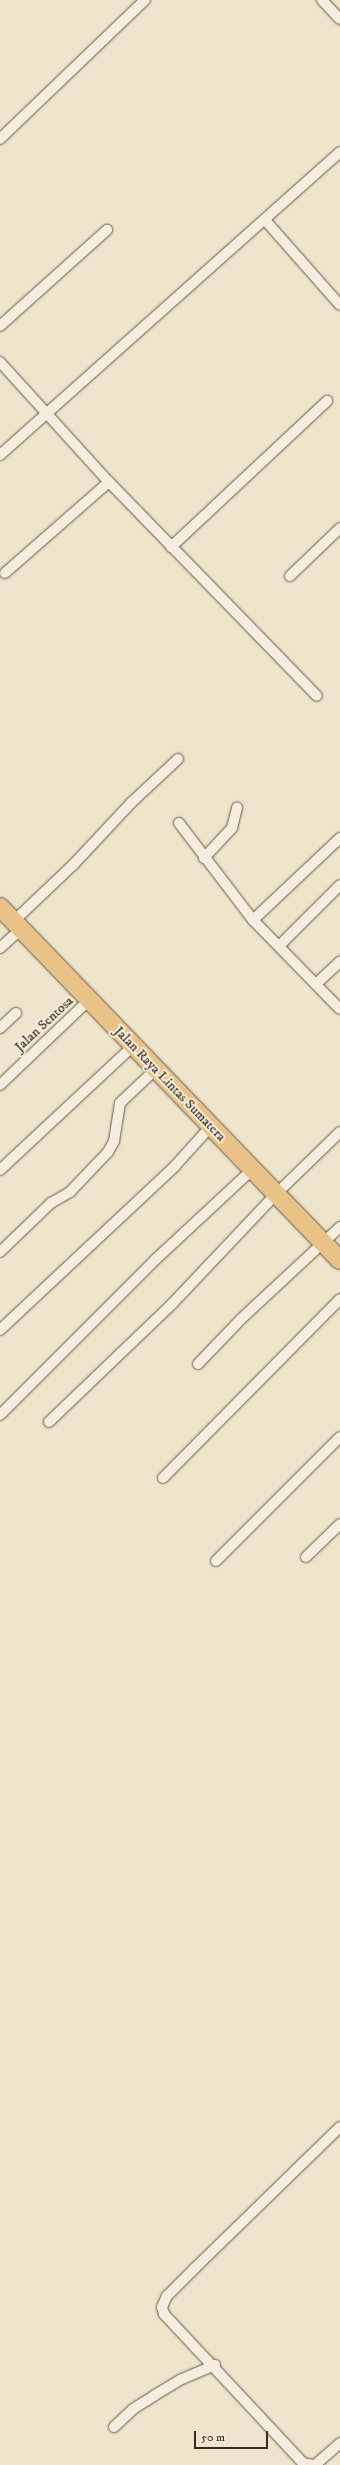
<!DOCTYPE html>
<html>
<head>
<meta charset="utf-8">
<style>
  body { margin:0 }
  #map { position:relative; width:340px; height:2465px; overflow:hidden; background:#efe5cc; font-family:"IM FELL DW Pica",serif }
  div>[style] { position:absolute }
  [style*='--x'] { left:calc(var(--x)*1px); top:calc(var(--y)*1px); width:calc(var(--w)*1px); rotate:calc(var(--a)*1deg) }
  .roads { filter:drop-shadow(0 0 1px #67584a) drop-shadow(0 0 1px #67584a) }
  .street>* { height:10px; margin:-5px; padding:0 5px; transform-origin:5px; border-radius:5px; background:#f5eede }
  .highway>* { height:18px; margin:-9px; padding:0 9px; transform-origin:9px; border-radius:9px; background:#e8c286 }
  span { translate:-50% -50%; white-space:nowrap; text-align:center; line-height:1.15; -webkit-text-stroke:4px #f5eede; paint-order:stroke }
  .street-label { font-size:14px; color:#3a291e }
  .scale { position:absolute; left:194px; top:2431px; width:74px; height:18px; box-sizing:border-box; border:2px solid #3a291e; border-top:0; padding-left:5px; font-size:12px; line-height:14px; white-space:nowrap; color:#3a291e; -webkit-text-stroke:3px #f5eede; paint-order:stroke }
</style>
</head>
<body>
<div id="map">
  <div class="roads">
    <div class="street">
      <i style="--x:322;--y:0;--w:26;--a:47"></i>
      <i style="--x:0;--y:139;--w:201;--a:-43.8"></i>
      <i style="--x:265;--y:220;--w:113;--a:48.6"></i>
      <i style="--x:0;--y:326;--w:144;--a:-41.9"></i>
      <i style="--x:0;--y:362;--w:162;--a:47.8"></i>
      <i style="--x:109;--y:482;--w:298;--a:45.8"></i>
      <i style="--x:0;--y:455;--w:455;--a:-41.7"></i>
      <i style="--x:171;--y:547;--w:214;--a:-43.1"></i>
      <i style="--x:5;--y:573;--w:138;--a:-41.2"></i>
      <i style="--x:290;--y:576;--w:69;--a:-43.8"></i>
      <i style="--x:179;--y:823;--w:122;--a:52.7"></i>
      <i style="--x:253;--y:920;--w:124;--a:45.7"></i>
      <i style="--x:204;--y:858;--w:41;--a:-47"></i>
      <i style="--x:232;--y:828;--w:21;--a:-76"></i>
      <i style="--x:253;--y:920;--w:120;--a:-43.3"></i>
      <i style="--x:14;--y:921;--w:81;--a:-43.5"></i>
      <i style="--x:73;--y:865;--w:86;--a:-46.9"></i>
      <i style="--x:132;--y:802;--w:63;--a:-43.1"></i>
      <i style="--x:279;--y:946;--w:86;--a:-45"></i>
      <i style="--x:0;--y:948;--w:28;--a:-42"></i>
      <i style="--x:316;--y:984;--w:33;--a:-43"></i>
      <i style="--x:0;--y:1028;--w:22;--a:-43"></i>
      <i style="--x:0;--y:1085;--w:123;--a:-43.7"></i>
      <i style="--x:0;--y:1170;--w:182;--a:-43"></i>
      <i style="--x:0;--y:1252;--w:71;--a:-43.9"></i>
      <i style="--x:51;--y:1203;--w:22;--a:-30"></i>
      <i style="--x:70;--y:1192;--w:55;--a:-46.5"></i>
      <i style="--x:108;--y:1152;--w:13;--a:-61"></i>
      <i style="--x:114;--y:1141;--w:38;--a:-81"></i>
      <i style="--x:120;--y:1103;--w:50;--a:-43.4"></i>
      <i style="--x:0;--y:1330;--w:240;--a:-43.1"></i>
      <i style="--x:175;--y:1166;--w:52;--a:-48.1"></i>
      <i style="--x:198;--y:1364;--w:62;--a:-46.3"></i>
      <i style="--x:241;--y:1319;--w:135;--a:-42.9"></i>
      <i style="--x:0;--y:1415;--w:221;--a:-45"></i>
      <i style="--x:156;--y:1259;--w:132;--a:-42.9"></i>
      <i style="--x:49;--y:1422;--w:170;--a:-43.8"></i>
      <i style="--x:172;--y:1304;--w:151;--a:-46.6"></i>
      <i style="--x:276;--y:1194;--w:89;--a:-44.1"></i>
      <i style="--x:163;--y:1478;--w:252;--a:-45.3"></i>
      <i style="--x:306;--y:1557;--w:47;--a:-44.1"></i>
      <i style="--x:216;--y:1561;--w:175;--a:-45"></i>
      <i style="--x:114;--y:2427;--w:26;--a:-43"></i>
      <i style="--x:133;--y:2409;--w:26;--a:-32"></i>
      <i style="--x:155;--y:2395;--w:31;--a:-31"></i>
      <i style="--x:182;--y:2379;--w:36;--a:-23"></i>
      <i style="--x:313;--y:2465;--w:10;--a:-169"></i>
      <i style="--x:303;--y:2463;--w:204;--a:-133"></i>
      <i style="--x:164;--y:2314;--w:7;--a:-106"></i>
      <i style="--x:162;--y:2307;--w:12;--a:-66"></i>
      <i style="--x:167;--y:2296;--w:40;--a:-45"></i>
      <i style="--x:195;--y:2268;--w:202;--a:-44.2"></i>
      <i style="--x:315;--y:2465;--w:33;--a:-41"></i>
    </div>
    <div class="highway">
      <i style="--x:0;--y:907;--w:490;--a:46.1"></i>
    </div>
  </div>
  <div class="street-label">
    <span style="left:44px;top:1024px;rotate:-43deg">Jalan Sentosa</span>
    <span style="left:170px;top:1084px;rotate:46deg">Jalan Raya Lintas Sumatera</span>
  </div>
  <div class="scale">50 m</div>
</div>
</body>
</html>
